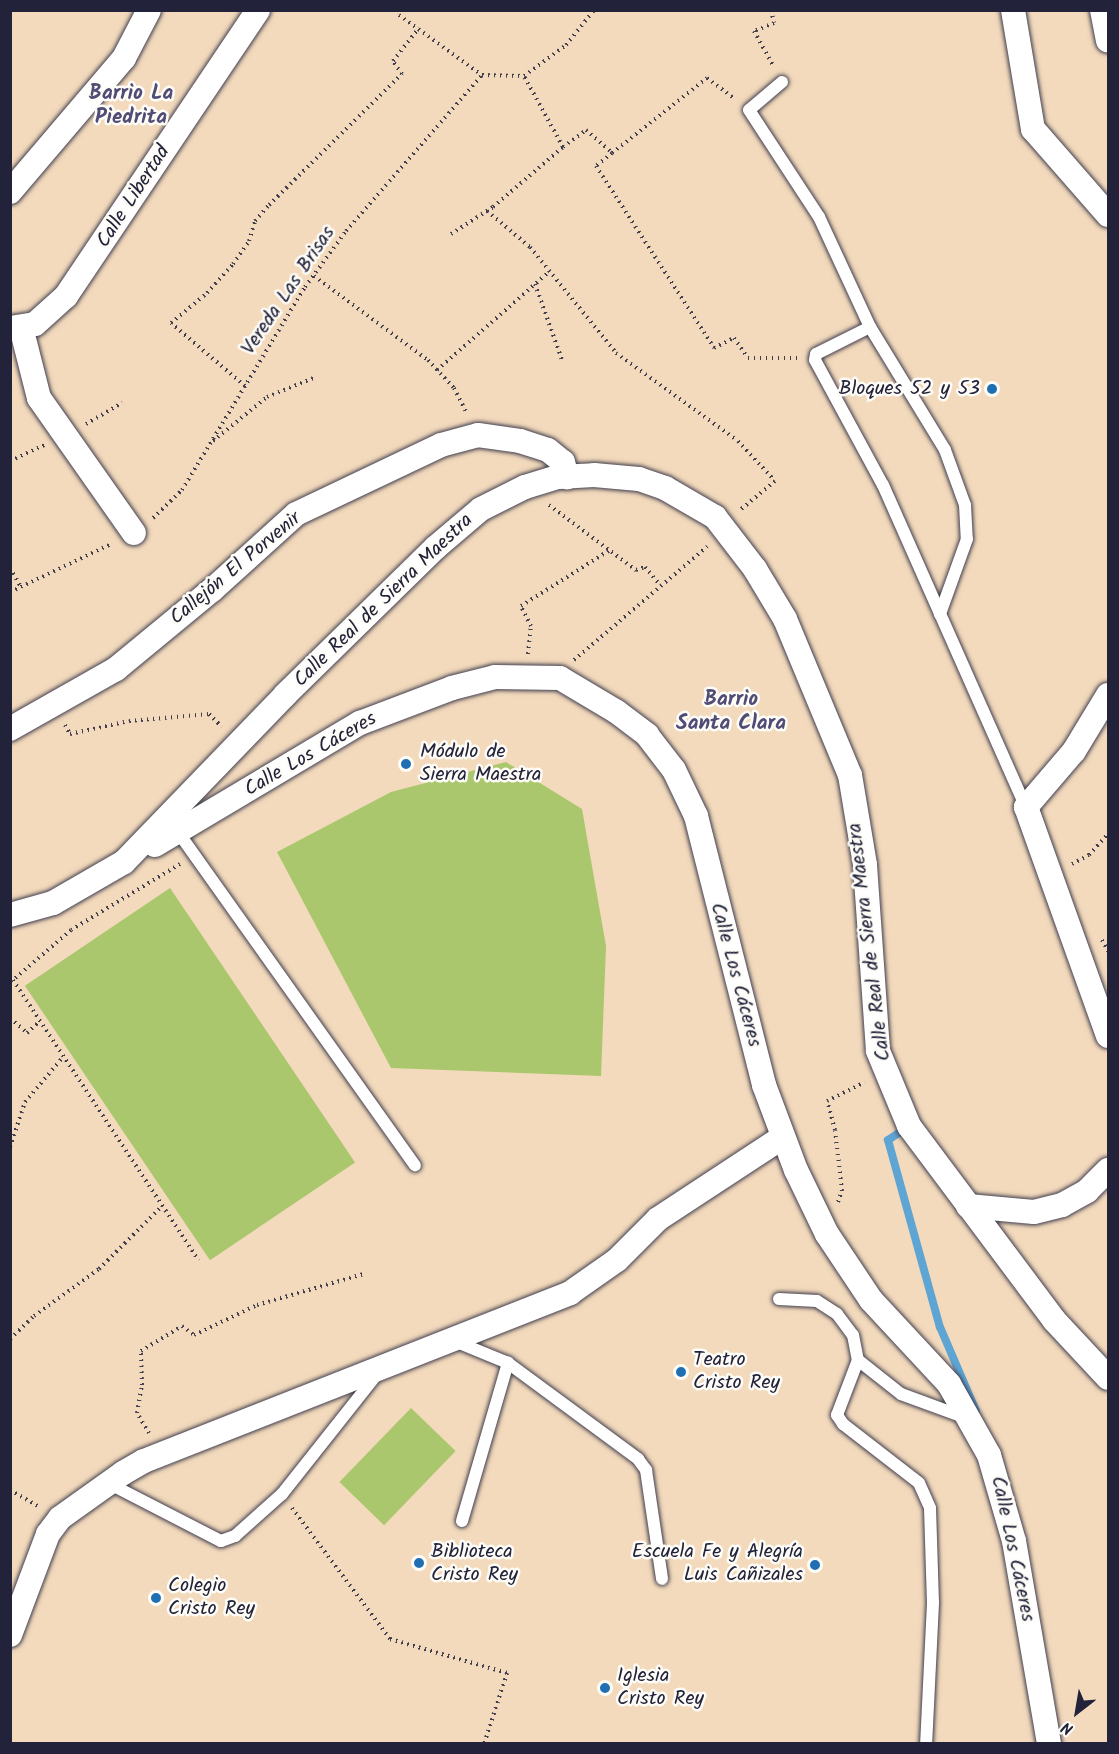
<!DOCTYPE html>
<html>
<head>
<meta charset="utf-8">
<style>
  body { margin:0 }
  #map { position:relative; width:1119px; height:1754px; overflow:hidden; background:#f3dabc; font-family:Kalam,sans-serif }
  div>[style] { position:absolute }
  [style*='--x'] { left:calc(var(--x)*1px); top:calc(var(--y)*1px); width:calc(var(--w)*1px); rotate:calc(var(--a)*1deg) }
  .green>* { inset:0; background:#abc76d; transform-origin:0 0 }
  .stream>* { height:8px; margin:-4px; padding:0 4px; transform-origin:4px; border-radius:4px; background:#5ea5d4 }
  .path>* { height:4px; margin-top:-2px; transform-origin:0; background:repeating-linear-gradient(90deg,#413e4e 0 1.5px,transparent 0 6px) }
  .roads { filter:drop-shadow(0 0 2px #413e4e) drop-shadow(0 0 2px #413e4e) }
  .lane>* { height:12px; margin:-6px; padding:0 6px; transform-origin:6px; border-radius:6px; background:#fff }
  .street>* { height:24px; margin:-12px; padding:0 12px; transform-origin:12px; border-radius:12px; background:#fff }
  .dots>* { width:16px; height:16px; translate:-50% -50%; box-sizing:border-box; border:3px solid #fdfcf7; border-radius:50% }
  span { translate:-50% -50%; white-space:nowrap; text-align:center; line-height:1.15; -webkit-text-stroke:5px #fdfcf7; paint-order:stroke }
  .street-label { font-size:20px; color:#22223b }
  .poi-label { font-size:20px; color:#22223b }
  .right { translate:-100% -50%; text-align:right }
  .left { translate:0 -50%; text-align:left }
  .neighbourhood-label { font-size:21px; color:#504c75; font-weight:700 }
  .frame { position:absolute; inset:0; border:12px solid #22223b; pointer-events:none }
  .north { position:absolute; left:1047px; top:1682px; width:60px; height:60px; -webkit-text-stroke:4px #fdfcf7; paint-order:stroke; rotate:211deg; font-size:16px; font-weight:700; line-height:24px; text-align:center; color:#22223b }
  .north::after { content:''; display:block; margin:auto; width:21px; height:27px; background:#22223b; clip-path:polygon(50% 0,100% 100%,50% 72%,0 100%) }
</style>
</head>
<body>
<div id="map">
  <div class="green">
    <i style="clip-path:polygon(506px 762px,582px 809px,606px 946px,601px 1076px,391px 1068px,277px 852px,391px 792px)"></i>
    <i style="left:170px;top:888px;width:331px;height:175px;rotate:56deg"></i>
    <i style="left:411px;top:1408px;width:62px;height:103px;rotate:44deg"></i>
  </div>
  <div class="stream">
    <i style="--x:908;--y:1127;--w:24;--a:147"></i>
    <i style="--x:888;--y:1140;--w:194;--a:74.5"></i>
    <i style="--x:940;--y:1327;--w:91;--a:66.8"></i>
  </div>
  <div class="path">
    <i style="--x:403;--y:10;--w:6;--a:129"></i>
    <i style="--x:399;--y:15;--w:102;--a:35.9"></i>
    <i style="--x:771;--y:10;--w:13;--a:77"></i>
    <i style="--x:774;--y:23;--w:22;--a:158"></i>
    <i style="--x:754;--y:31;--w:39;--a:61"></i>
    <i style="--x:563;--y:147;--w:29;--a:-36"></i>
    <i style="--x:586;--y:130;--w:35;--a:41"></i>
    <i style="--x:612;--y:153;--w:21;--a:141"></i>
    <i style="--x:596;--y:166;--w:217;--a:57"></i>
    <i style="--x:714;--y:348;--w:22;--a:-27"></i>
    <i style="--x:734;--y:338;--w:24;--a:55"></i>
    <i style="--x:748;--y:358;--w:51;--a:0"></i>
    <i style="--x:612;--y:153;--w:121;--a:-38.3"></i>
    <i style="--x:707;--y:78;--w:34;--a:37"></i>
    <i style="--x:487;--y:211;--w:56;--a:39.9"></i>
    <i style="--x:530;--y:247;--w:136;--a:50.9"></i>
    <i style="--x:616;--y:353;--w:150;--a:35.8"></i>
    <i style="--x:738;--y:441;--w:54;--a:47.2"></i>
    <i style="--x:775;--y:481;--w:47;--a:140.2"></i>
    <i style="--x:451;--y:234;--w:50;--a:-32.7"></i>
    <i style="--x:493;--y:207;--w:92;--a:-40.6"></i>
    <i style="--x:563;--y:147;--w:81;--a:-118.8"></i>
    <i style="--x:314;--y:276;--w:142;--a:36.4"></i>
    <i style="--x:428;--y:360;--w:38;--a:47"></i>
    <i style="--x:454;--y:388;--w:28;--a:63"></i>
    <i style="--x:535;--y:284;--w:81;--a:70.4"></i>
    <i style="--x:437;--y:370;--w:149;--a:-41.2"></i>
    <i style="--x:245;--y:386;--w:97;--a:-139.6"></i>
    <i style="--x:171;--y:323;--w:47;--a:-39.8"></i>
    <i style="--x:207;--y:293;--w:39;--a:-48"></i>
    <i style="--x:233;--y:264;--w:28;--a:-55"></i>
    <i style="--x:249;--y:241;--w:21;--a:-73"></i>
    <i style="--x:255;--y:221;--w:21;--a:-49"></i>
    <i style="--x:269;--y:205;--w:187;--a:-44.6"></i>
    <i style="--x:402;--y:74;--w:16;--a:-125"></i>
    <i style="--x:393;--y:61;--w:42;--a:-51.8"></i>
    <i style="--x:86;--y:424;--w:42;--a:-30.3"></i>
    <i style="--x:213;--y:441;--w:70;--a:-39.2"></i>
    <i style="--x:267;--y:397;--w:53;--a:-22.2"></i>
    <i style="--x:10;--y:461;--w:38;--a:-25"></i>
    <i style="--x:549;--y:505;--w:109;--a:36.8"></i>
    <i style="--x:636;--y:570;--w:9;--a:-18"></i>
    <i style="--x:645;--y:567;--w:23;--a:50"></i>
    <i style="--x:153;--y:518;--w:40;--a:-44"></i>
    <i style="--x:182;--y:490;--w:237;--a:-58.8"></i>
    <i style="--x:305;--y:287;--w:69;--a:-53.8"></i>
    <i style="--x:346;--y:231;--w:207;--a:-48.9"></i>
    <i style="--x:482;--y:75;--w:42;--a:1.4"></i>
    <i style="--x:524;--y:76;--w:52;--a:-36.4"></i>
    <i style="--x:566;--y:45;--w:45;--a:-51.3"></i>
    <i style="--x:10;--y:568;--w:22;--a:60"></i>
    <i style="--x:10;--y:592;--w:112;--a:-25.4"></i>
    <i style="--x:528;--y:654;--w:28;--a:-84"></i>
    <i style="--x:531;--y:626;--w:22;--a:-117"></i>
    <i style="--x:521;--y:606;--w:105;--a:-32.2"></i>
    <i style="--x:574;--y:660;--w:175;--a:-40.4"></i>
    <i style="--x:65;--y:725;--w:10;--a:61"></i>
    <i style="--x:70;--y:734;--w:60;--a:-12.4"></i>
    <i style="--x:129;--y:721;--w:80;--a:-5"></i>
    <i style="--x:209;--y:714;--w:18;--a:45"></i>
    <i style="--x:180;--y:864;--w:127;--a:148.8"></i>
    <i style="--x:71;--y:930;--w:77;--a:139.2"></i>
    <i style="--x:13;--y:980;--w:336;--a:56.5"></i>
    <i style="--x:1072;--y:864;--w:19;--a:-28"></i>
    <i style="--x:1089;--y:855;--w:28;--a:-48"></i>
    <i style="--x:1102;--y:940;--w:13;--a:61"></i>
    <i style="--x:10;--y:1018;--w:23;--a:41"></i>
    <i style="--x:27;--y:1033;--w:16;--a:-43"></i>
    <i style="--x:10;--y:1147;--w:47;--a:-71.6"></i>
    <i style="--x:25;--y:1102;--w:59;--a:-49.8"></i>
    <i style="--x:838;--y:1202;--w:12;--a:-70"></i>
    <i style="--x:842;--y:1191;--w:61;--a:-96.5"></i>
    <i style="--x:835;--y:1130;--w:30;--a:-105"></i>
    <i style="--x:827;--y:1101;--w:42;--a:-26.6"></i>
    <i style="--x:10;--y:1339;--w:33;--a:-44"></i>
    <i style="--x:34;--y:1316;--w:80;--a:-35.9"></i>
    <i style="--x:99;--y:1269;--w:89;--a:-45"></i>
    <i style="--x:149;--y:1433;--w:23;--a:-121"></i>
    <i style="--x:137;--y:1413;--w:28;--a:-80"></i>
    <i style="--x:142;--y:1385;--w:34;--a:-92"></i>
    <i style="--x:141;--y:1351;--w:48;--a:-31.4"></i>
    <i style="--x:182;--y:1326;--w:15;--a:37"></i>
    <i style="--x:194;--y:1335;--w:70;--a:-25.5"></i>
    <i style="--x:257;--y:1305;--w:111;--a:-16.2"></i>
    <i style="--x:10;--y:1490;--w:32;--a:30"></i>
    <i style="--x:292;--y:1508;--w:164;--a:53.2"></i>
    <i style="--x:390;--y:1639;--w:122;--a:16.2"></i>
    <i style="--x:507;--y:1673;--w:75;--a:107.9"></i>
  </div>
  <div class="roads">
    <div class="lane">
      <i style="--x:782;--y:82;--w:43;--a:139.7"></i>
      <i style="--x:749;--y:110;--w:128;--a:56.8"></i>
      <i style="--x:819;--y:217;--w:121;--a:65.1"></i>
      <i style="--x:870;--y:327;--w:144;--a:58.6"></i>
      <i style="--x:945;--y:450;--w:59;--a:70"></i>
      <i style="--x:965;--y:505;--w:34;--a:87"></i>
      <i style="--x:967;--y:539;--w:80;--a:109.8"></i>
      <i style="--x:870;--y:327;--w:60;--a:153.4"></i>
      <i style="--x:816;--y:354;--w:6;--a:99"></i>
      <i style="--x:815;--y:360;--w:142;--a:61.5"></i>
      <i style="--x:883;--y:485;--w:352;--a:66.1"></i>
      <i style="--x:178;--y:832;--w:409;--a:54.6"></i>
      <i style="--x:779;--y:1299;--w:38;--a:3"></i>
      <i style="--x:817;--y:1301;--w:24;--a:33"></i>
      <i style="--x:837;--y:1314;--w:26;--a:53"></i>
      <i style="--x:853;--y:1335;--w:25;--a:79"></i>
      <i style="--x:858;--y:1360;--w:59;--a:110.9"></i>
      <i style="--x:837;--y:1415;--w:11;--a:56"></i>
      <i style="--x:843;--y:1424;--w:96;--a:37.8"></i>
      <i style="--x:919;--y:1483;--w:27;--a:66"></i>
      <i style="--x:930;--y:1508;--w:95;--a:88.2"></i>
      <i style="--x:933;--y:1603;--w:141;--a:92.8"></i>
      <i style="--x:452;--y:1340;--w:61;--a:22.3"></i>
      <i style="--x:508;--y:1363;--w:162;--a:36.4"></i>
      <i style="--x:638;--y:1459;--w:14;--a:54"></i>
      <i style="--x:646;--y:1470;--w:110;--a:81.6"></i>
      <i style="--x:858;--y:1360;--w:55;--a:38.3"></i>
      <i style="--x:901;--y:1394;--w:67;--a:20.1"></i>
      <i style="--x:108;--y:1483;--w:127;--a:27.2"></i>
      <i style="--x:221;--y:1541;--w:15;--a:-20"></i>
      <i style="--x:235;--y:1536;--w:63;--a:-41.8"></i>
      <i style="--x:282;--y:1494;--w:154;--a:-51.6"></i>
      <i style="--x:462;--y:1521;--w:165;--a:-73.8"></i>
    </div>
    <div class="street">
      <i style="--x:1013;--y:10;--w:121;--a:80.5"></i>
      <i style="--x:1033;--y:129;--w:114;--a:48.9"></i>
      <i style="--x:1102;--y:10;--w:31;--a:79"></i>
      <i style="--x:10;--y:192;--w:176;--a:-49.6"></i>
      <i style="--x:124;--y:58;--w:54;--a:-62.5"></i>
      <i style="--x:21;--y:327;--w:73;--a:75.8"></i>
      <i style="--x:39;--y:398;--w:165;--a:54.9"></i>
      <i style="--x:10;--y:328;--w:25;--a:-9"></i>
      <i style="--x:35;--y:324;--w:42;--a:-42.1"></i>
      <i style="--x:66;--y:296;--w:344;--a:-56.1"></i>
      <i style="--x:1108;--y:695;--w:66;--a:121.3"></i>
      <i style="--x:1074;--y:751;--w:74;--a:130.6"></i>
      <i style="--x:1026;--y:807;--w:243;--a:70.3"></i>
      <i style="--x:10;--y:729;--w:122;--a:-29.5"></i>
      <i style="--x:116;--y:669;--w:124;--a:-39.5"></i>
      <i style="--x:212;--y:590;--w:113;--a:-42.1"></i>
      <i style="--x:296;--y:514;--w:161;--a:-25.4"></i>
      <i style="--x:441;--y:445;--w:38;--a:-15"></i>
      <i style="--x:478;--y:435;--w:42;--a:8.1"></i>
      <i style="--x:520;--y:441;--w:29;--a:18"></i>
      <i style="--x:548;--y:450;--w:19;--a:39"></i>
      <i style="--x:563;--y:462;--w:16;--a:75"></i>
      <i style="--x:155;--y:845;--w:239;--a:-30.8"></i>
      <i style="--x:360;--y:723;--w:98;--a:-20.8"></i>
      <i style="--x:452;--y:688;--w:44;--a:-14.3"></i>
      <i style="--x:495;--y:677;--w:65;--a:0.9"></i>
      <i style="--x:560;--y:678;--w:66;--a:30.8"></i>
      <i style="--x:617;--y:712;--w:38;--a:37"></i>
      <i style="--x:647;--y:735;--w:44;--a:52.4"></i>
      <i style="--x:674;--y:770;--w:51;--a:64.4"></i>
      <i style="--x:696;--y:816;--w:277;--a:75.8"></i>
      <i style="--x:764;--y:1085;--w:91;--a:69.4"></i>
      <i style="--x:796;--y:1170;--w:71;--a:64.2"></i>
      <i style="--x:827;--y:1234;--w:79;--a:56.3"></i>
      <i style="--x:871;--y:1300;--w:115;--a:47.1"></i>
      <i style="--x:949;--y:1384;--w:81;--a:60.6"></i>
      <i style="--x:989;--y:1455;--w:90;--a:73.8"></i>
      <i style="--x:1014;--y:1541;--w:206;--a:80.2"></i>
      <i style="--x:10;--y:915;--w:45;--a:-15.6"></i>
      <i style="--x:53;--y:903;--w:82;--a:-30"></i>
      <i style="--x:124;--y:862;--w:232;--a:-46"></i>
      <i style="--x:285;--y:695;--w:210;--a:-44.4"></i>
      <i style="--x:435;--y:548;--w:60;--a:-40.3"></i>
      <i style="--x:481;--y:509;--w:49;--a:-26.6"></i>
      <i style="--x:525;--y:487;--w:34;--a:-17"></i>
      <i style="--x:558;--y:477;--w:36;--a:-3"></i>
      <i style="--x:594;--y:475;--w:45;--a:5.1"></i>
      <i style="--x:639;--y:479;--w:28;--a:19"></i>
      <i style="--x:665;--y:488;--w:58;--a:30.1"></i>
      <i style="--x:715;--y:517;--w:66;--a:52.4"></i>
      <i style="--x:755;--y:569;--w:58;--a:59"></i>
      <i style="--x:785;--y:619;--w:169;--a:67.4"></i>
      <i style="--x:850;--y:775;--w:91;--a:80.5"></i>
      <i style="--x:865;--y:865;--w:186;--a:86"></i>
      <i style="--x:878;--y:1051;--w:81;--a:67.5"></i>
      <i style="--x:909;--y:1126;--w:242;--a:53.2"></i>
      <i style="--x:1054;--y:1320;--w:79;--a:47"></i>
      <i style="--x:968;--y:1206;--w:66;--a:5.2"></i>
      <i style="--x:1034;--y:1212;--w:29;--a:-14"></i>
      <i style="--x:1062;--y:1205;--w:29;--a:-29"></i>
      <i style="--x:1087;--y:1191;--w:30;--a:-45"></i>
      <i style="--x:10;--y:1635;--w:108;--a:-69.4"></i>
      <i style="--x:48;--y:1534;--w:20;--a:-53"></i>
      <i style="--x:60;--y:1518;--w:77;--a:-35.5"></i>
      <i style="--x:123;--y:1473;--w:24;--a:-30"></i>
      <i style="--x:144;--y:1461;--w:458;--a:-21.5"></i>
      <i style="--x:570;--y:1293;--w:57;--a:-35.1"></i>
      <i style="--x:617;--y:1260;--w:58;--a:-45"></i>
      <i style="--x:658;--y:1219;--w:149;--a:-33.3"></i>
    </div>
  </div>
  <div class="dots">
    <i style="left:992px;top:389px;background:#1f6fb2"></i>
    <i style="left:406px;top:764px;background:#1f6fb2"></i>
    <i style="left:681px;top:1372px;background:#1f6fb2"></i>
    <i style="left:419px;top:1563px;background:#1f6fb2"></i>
    <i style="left:815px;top:1565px;background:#1f6fb2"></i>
    <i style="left:156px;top:1598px;background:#1f6fb2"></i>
    <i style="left:605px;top:1688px;background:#1f6fb2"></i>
  </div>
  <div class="street-label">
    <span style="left:134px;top:197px;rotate:-57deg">Calle Libertad</span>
    <span style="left:289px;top:291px;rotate:-56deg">Vereda Las Brisas</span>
    <span style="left:236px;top:569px;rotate:-40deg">Callejón El Porvenir</span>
    <span style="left:384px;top:601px;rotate:-44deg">Calle Real de Sierra Maestra</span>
    <span style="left:311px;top:755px;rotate:-30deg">Calle Los Cáceres</span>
    <span style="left:870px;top:942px;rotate:-97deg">Calle Real de Sierra Maestra</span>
    <span style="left:735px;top:975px;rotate:75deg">Calle Los Cáceres</span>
    <span style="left:1012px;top:1549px;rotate:78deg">Calle Los Cáceres</span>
  </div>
  <div class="poi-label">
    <span class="right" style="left:980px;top:389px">Bloques 52 y 53</span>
    <span class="left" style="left:420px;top:764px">Módulo de<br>Sierra Maestra</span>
    <span class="left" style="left:693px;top:1372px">Teatro<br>Cristo Rey</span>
    <span class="left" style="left:431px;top:1564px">Biblioteca<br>Cristo Rey</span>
    <span class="right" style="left:803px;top:1564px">Escuela Fe y Alegría<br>Luis Cañizales</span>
    <span class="left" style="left:168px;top:1598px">Colegio<br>Cristo Rey</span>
    <span class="left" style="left:617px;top:1688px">Iglesia<br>Cristo Rey</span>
  </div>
  <div class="neighbourhood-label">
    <span style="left:131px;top:106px">Barrio La<br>Piedrita</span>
    <span style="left:731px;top:712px">Barrio<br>Santa Clara</span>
  </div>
  <div class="frame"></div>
  <div class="north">N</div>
</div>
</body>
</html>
